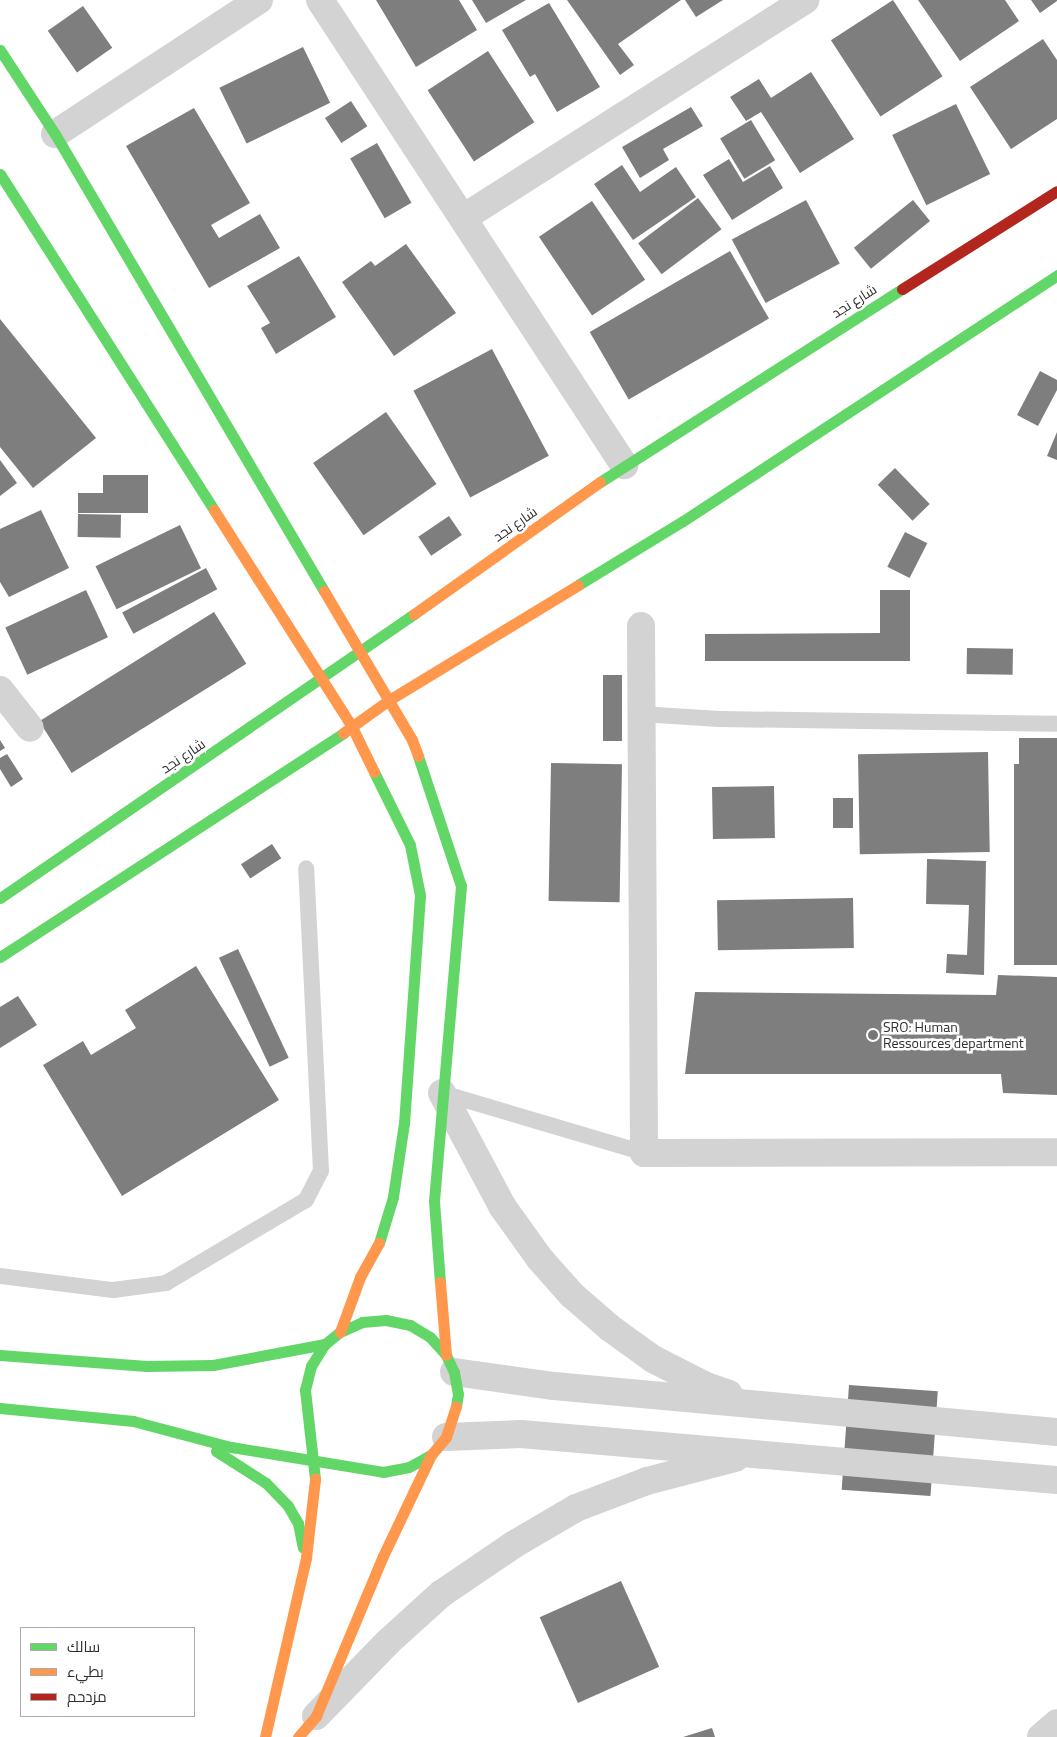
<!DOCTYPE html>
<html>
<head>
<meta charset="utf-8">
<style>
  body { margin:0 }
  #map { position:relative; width:1057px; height:1737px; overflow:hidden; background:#fff; font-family:"Titillium Web",Cairo,sans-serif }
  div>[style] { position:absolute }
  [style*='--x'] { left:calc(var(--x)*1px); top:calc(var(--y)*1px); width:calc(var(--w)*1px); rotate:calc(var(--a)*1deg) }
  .building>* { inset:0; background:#7e7e7e; transform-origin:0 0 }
  .lane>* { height:16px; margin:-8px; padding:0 8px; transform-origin:8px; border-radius:8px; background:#d3d3d3 }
  .street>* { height:28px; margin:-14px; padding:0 14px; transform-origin:14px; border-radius:14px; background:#d3d3d3 }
  .fast>* { height:11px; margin:-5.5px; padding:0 5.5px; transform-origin:5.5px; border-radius:5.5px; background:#63d668 }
  .slow>* { height:11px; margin:-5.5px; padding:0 5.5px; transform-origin:5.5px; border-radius:5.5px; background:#ff974d }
  .jam>* { height:11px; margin:-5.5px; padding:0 5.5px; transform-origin:5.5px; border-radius:5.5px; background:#b3261e }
  .dots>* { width:14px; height:14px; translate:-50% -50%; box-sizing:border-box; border:2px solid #fff; border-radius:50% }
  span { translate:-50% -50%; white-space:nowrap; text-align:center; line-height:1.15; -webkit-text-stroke:5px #fff; paint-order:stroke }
  .street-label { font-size:14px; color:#2e2e2e }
  .poi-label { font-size:14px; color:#2e2e2e }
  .left { translate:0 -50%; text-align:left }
  .legend { position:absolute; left:20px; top:1627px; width:175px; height:90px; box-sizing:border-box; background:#fff; border:1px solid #ababab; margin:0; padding:6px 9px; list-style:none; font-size:15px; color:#2e2e2e }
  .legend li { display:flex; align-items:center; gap:10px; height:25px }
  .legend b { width:25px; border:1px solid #ababab }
</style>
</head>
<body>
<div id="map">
  <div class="building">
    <i style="clip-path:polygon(376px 0,459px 0,477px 30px,416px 67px)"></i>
    <i style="clip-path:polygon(472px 0,526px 0,486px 23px)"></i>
    <i style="clip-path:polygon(567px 0,681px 0,618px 44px,634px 65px,620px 75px)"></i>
    <i style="clip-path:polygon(685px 0,723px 0,696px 17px)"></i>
    <i style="left:893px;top:0;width:91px;height:74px;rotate:57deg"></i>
    <i style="clip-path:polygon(918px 0,1005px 0,1019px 21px,960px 61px)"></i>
    <i style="clip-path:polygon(1031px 0,1057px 0,1057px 1px,1040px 13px)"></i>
    <i style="clip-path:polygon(549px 3px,600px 87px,557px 112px,535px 74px,530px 77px,502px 30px)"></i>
    <i style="left:83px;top:6px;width:51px;height:43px;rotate:55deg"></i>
    <i style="clip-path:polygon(1043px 39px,1057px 60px,1057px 119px,1011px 149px,970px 87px)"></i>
    <i style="left:303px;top:47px;width:62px;height:93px;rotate:64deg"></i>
    <i style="left:488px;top:51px;width:85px;height:72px;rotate:57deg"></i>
    <i style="clip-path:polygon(811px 72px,854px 139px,800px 173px,761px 112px,746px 121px,730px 97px,759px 79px,771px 98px)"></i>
    <i style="left:351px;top:101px;width:30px;height:31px;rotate:57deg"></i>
    <i style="left:956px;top:104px;width:78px;height:71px;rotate:64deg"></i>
    <i style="clip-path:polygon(691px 107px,703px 126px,663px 149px,669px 160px,640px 178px,622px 147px)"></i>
    <i style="clip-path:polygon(194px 108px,250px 203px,211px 225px,219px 238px,260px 214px,280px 248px,209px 288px,126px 146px)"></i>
    <i style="left:751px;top:120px;width:47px;height:36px;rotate:59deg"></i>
    <i style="left:377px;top:143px;width:69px;height:31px;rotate:60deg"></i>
    <i style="clip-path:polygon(729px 159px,743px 182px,770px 166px,783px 188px,732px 220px,703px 175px)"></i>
    <i style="clip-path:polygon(622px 165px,640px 192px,676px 167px,696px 197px,633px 240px,594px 184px)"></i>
    <i style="left:698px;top:198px;width:39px;height:75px;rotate:53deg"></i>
    <i style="left:806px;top:200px;width:72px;height:84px;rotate:62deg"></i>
    <i style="left:913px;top:200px;width:27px;height:76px;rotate:51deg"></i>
    <i style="left:592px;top:201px;width:95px;height:64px;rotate:56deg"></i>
    <i style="clip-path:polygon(406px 244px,456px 313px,394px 356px,342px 282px,371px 261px,375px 266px)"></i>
    <i style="left:730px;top:251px;width:78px;height:162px;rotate:60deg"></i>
    <i style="clip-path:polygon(299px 256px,336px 317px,276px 354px,261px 328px,270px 323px,247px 286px)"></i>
    <i style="clip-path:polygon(0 319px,96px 438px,33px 488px,0 447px)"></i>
    <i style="left:492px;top:349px;width:121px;height:89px;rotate:62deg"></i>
    <i style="clip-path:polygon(1040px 371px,1057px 380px,1057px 390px,1038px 426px,1017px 415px)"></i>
    <i style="left:386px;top:412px;width:88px;height:89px;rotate:55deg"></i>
    <i style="clip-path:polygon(1057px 432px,1057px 460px,1047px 456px)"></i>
    <i style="clip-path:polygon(0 460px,17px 483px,0 496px)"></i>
    <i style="left:895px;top:468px;width:50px;height:24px;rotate:46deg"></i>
    <i style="clip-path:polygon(103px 475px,148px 475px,148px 513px,78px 513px,78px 493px,103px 493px)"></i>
    <i style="clip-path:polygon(41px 510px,69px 568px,9px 597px,0 582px,0 529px)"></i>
    <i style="left:78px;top:514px;width:43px;height:23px;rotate:1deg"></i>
    <i style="left:449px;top:516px;width:23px;height:37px;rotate:56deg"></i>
    <i style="left:180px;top:525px;width:48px;height:94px;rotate:64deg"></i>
    <i style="left:905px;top:532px;width:25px;height:39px;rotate:27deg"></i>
    <i style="left:206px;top:568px;width:24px;height:95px;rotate:62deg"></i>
    <i style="left:86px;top:590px;width:52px;height:89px;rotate:65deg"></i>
    <i style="clip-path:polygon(880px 590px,910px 590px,910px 661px,705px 661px,705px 634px,880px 633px)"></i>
    <i style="left:214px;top:612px;width:61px;height:206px;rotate:58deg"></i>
    <i style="left:967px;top:648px;width:46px;height:26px;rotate:1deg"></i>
    <i style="left:603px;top:675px;width:19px;height:66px"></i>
    <i style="clip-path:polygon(1019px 738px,1057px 738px,1057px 965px,1014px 965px,1014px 764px,1019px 764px)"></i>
    <i style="clip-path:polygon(0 740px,5px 748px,0 751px)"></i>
    <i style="left:988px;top:752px;width:100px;height:130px;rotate:89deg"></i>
    <i style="clip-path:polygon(7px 754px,23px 779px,11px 787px,0 769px,0 758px)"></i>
    <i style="left:551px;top:763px;width:71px;height:138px;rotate:1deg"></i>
    <i style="left:774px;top:786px;width:52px;height:62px;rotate:89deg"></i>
    <i style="left:833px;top:798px;width:20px;height:30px"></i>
    <i style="left:272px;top:844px;width:17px;height:37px;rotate:57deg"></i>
    <i style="clip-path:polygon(927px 859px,986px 861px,984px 975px,946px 973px,947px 954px,967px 955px,969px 905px,926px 904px)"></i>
    <i style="left:853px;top:898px;width:50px;height:136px;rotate:89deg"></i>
    <i style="left:238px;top:949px;width:120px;height:21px;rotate:65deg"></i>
    <i style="clip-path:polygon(196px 966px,279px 1100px,122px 1196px,43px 1065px,83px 1041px,91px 1055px,136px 1028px,125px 1010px)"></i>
    <i style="clip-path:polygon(998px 975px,1057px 977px,1057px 1095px,1003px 1093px,1001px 1074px,685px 1074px,695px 992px,996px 995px)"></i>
    <i style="clip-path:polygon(18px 996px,37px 1025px,0 1048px,0 1007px)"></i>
    <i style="left:849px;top:1385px;width:89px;height:105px;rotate:4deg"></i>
    <i style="left:621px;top:1581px;width:94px;height:89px;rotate:66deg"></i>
    <i style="clip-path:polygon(712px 1728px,715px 1737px,683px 1737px)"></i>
  </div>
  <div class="lane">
    <i style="--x:641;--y:714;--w:78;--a:3.7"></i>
    <i style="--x:719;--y:719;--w:338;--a:0.8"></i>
    <i style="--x:442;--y:1093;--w:211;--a:16.5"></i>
    <i style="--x:0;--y:1276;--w:114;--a:7.1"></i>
    <i style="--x:113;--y:1290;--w:53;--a:-7.5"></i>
    <i style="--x:166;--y:1283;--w:163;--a:-30.7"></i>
    <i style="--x:306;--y:1200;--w:33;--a:-63"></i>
    <i style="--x:321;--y:1171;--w:303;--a:-92.8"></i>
  </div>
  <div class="street">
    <i style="--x:320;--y:0;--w:556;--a:56.82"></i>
    <i style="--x:55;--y:134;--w:244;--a:-33.3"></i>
    <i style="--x:463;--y:218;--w:406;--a:-32.5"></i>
    <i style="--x:641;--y:626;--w:527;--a:89.67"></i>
    <i style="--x:644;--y:1153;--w:413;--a:-0.1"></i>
    <i style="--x:0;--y:690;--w:48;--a:51.7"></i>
    <i style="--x:442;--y:1093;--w:128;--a:62"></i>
    <i style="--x:502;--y:1206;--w:65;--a:54.4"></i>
    <i style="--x:540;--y:1259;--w:48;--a:48.4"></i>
    <i style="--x:572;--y:1295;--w:50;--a:41"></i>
    <i style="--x:610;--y:1328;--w:53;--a:35.8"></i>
    <i style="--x:653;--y:1359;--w:59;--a:27"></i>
    <i style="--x:706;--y:1386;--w:24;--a:19"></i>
    <i style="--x:454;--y:1372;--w:101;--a:8"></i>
    <i style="--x:554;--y:1386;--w:505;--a:5.23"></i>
    <i style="--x:446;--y:1437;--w:75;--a:-2.3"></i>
    <i style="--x:521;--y:1434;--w:538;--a:4.91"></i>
    <i style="--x:316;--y:1716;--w:103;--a:-45.8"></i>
    <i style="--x:388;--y:1642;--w:72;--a:-42.2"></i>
    <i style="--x:441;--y:1594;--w:87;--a:-34.2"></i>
    <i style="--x:513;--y:1545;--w:73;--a:-30.4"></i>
    <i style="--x:576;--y:1508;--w:76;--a:-20.8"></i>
    <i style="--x:647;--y:1481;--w:91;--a:-14.6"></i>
    <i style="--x:1041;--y:1737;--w:21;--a:-41"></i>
  </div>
  <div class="fast">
    <i style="--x:0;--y:50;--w:100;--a:56.8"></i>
    <i style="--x:55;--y:134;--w:530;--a:59.52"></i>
    <i style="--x:0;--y:174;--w:398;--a:57.5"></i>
    <i style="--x:600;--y:482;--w:358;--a:-32.6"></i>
    <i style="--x:578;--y:585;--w:123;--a:-31.4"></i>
    <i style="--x:683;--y:521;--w:448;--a:-33.3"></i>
    <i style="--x:418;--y:756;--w:137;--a:71.7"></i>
    <i style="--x:461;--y:886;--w:316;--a:94.9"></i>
    <i style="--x:434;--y:1201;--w:81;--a:85.8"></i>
    <i style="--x:374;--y:772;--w:81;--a:63.7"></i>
    <i style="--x:410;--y:845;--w:51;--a:78.7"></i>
    <i style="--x:420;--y:895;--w:229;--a:94"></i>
    <i style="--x:404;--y:1123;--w:75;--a:98.5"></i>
    <i style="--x:393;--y:1197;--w:48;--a:106.9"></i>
    <i style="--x:0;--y:898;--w:502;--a:-34.45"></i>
    <i style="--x:0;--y:957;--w:410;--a:-33.1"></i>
    <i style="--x:0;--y:1355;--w:147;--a:4.3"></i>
    <i style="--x:147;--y:1366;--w:66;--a:-0.9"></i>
    <i style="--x:213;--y:1365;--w:114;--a:-10.6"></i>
    <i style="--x:0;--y:1408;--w:134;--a:5.6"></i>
    <i style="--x:133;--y:1421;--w:101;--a:14.9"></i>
    <i style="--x:231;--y:1447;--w:154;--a:9.3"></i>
    <i style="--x:383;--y:1472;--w:26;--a:-11"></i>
    <i style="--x:409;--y:1467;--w:25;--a:-29"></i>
    <i style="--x:216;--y:1451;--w:59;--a:32.6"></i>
    <i style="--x:266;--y:1483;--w:32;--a:46"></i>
    <i style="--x:288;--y:1506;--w:20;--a:60"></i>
    <i style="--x:298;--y:1523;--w:25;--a:79"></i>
    <i style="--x:315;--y:1479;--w:90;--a:-96.4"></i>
    <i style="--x:305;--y:1390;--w:25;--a:-76"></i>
    <i style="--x:311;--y:1366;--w:26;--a:-58"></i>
    <i style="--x:325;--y:1344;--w:19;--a:-39"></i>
    <i style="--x:340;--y:1332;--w:24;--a:-24"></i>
    <i style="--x:362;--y:1322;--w:24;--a:-5"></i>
    <i style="--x:386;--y:1320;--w:25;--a:12"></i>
    <i style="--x:410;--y:1325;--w:23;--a:31"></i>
    <i style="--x:430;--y:1337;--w:24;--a:48"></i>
    <i style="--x:446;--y:1355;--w:19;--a:65"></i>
    <i style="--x:454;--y:1372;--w:22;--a:80"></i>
    <i style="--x:458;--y:1394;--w:13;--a:99"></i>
  </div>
  <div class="slow">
    <i style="--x:214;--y:510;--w:257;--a:57.5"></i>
    <i style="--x:352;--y:727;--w:50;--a:63.9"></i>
    <i style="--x:324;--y:591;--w:173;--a:59.4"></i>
    <i style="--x:412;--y:740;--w:17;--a:69"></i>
    <i style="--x:414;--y:614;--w:228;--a:-35.4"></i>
    <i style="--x:343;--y:733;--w:57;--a:-35.7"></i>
    <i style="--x:389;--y:700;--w:221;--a:-31.3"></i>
    <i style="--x:440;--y:1282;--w:73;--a:85.3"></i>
    <i style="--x:340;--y:1332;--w:59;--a:-70"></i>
    <i style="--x:360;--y:1277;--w:39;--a:-61"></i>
    <i style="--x:265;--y:1737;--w:184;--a:-77.1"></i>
    <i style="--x:306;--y:1558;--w:80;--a:-83.5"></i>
    <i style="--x:298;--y:1737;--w:28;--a:-49"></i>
    <i style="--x:316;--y:1716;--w:173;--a:-67.3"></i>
    <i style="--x:383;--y:1556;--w:112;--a:-64.6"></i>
    <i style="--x:431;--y:1455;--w:23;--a:-50"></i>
    <i style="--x:446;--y:1437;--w:32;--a:-72"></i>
  </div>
  <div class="jam">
    <i style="--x:902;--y:289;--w:183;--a:-32.3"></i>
  </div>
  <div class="dots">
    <i style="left:873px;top:1035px;background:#777"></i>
  </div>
  <div class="street-label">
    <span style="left:854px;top:301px;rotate:-32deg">شارع نجد</span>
    <span style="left:515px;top:524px;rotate:-35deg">شارع نجد</span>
    <span style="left:183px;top:756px;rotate:-34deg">شارع نجد</span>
  </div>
  <div class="poi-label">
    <span class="left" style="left:883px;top:1035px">SRO: Human<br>Ressources department</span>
  </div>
  <ul class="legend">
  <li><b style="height:6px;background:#63d668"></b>سالك</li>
  <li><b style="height:6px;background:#ff974d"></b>بطيء</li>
  <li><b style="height:6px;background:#b3261e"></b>مزدحم</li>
  </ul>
</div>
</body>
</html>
